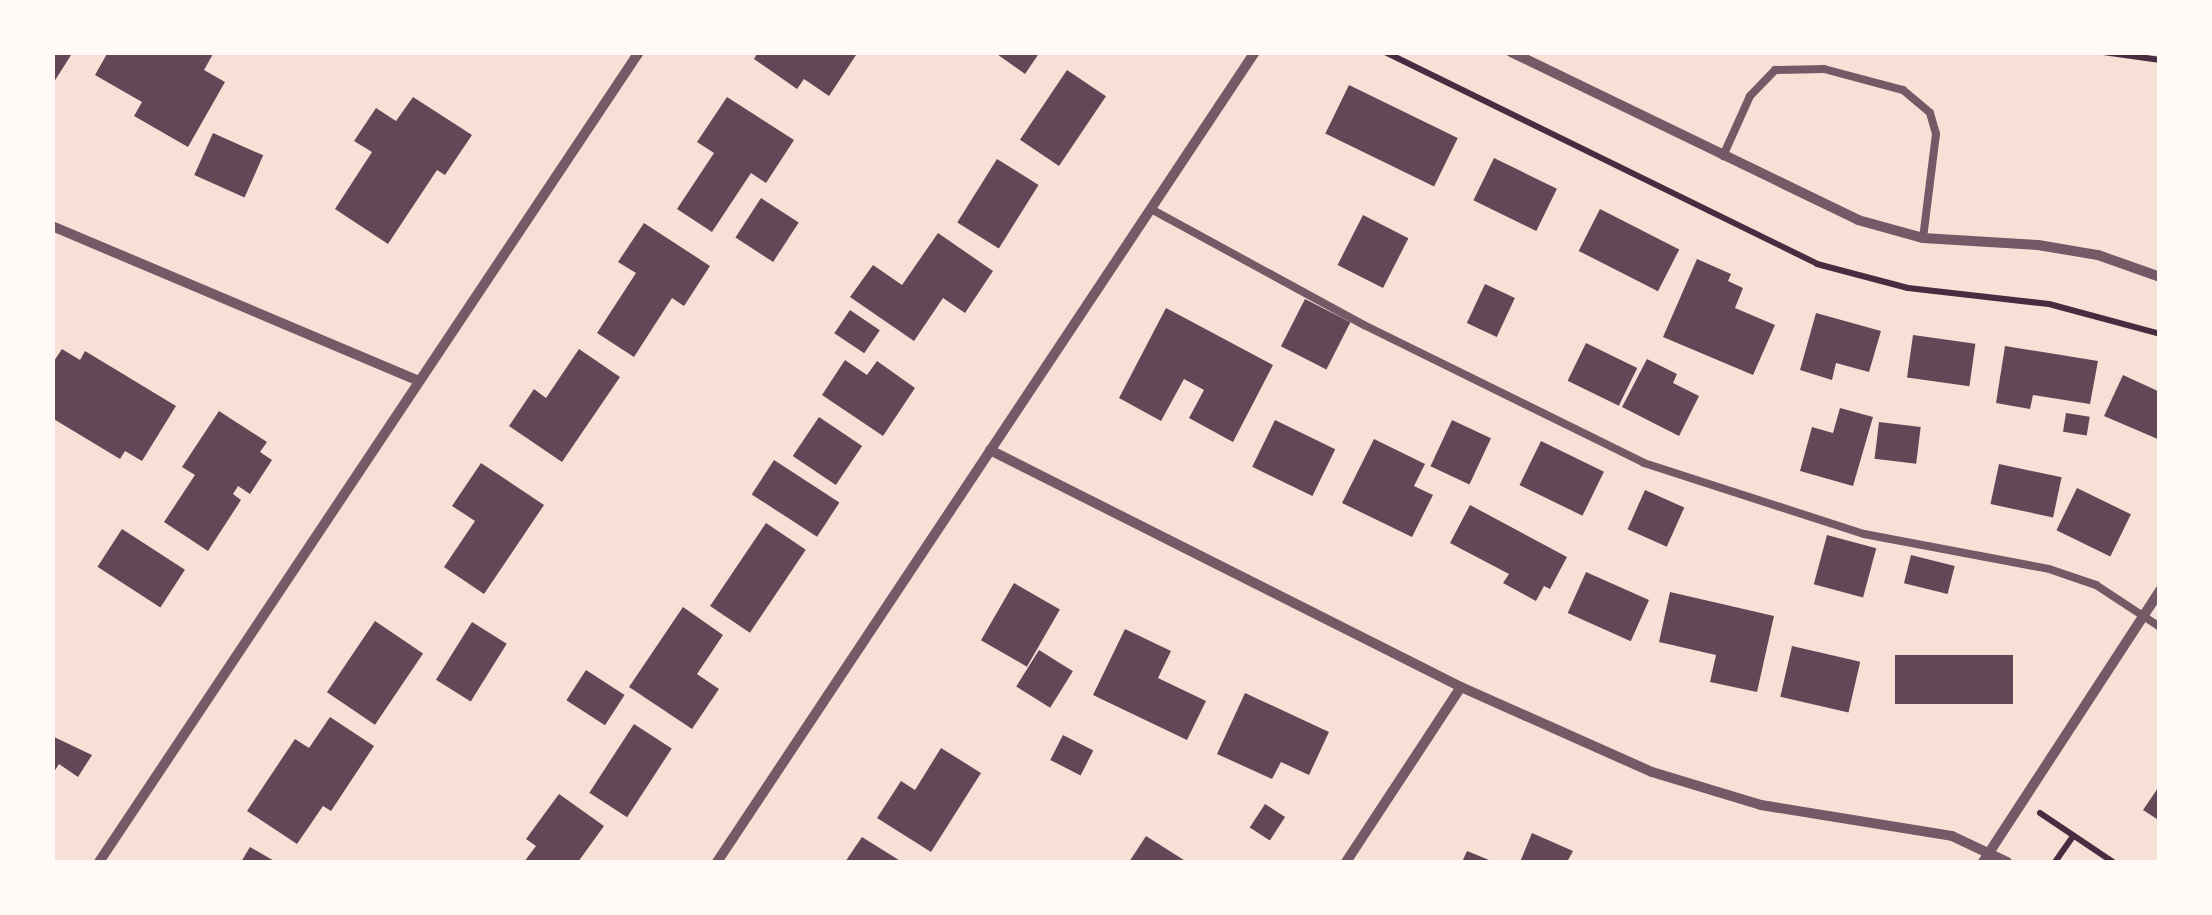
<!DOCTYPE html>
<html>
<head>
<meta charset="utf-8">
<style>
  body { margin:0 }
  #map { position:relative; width:2212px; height:915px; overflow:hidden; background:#f7e1d7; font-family:"Public Sans",sans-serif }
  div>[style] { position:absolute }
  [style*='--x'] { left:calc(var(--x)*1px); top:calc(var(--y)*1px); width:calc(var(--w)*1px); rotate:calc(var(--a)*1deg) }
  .building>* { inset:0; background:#644757; transform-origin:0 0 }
  .path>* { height:6px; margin:-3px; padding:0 3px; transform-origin:3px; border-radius:3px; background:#4a2c40 }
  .service>* { height:8px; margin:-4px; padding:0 4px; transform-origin:4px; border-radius:4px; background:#755966 }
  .minor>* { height:10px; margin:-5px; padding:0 5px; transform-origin:5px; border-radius:5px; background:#755966 }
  span { translate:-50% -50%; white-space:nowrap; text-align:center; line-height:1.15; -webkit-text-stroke:8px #fffaf5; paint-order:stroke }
  .frame { position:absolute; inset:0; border:55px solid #fffaf5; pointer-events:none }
</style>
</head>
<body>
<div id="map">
  <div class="building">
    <i style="clip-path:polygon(52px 52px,73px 52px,52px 85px)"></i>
    <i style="clip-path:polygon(108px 52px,213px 54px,204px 70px,225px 82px,188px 147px,134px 116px,142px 102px,95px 75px)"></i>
    <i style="clip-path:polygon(758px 52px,858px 52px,829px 96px,804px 79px,797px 89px,754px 59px)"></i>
    <i style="clip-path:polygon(994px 52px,1040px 52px,1025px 74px)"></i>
    <i style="left:1067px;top:70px;width:47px;height:84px;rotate:34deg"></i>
    <i style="left:1349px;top:85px;width:121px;height:54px;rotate:26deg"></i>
    <i style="clip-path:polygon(413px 97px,472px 135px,445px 175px,437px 170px,388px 244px,335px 209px,372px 152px,354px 141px,376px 108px,396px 121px)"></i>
    <i style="clip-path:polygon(727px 97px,794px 140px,766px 183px,751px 173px,712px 232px,677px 209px,714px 153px,697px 142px)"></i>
    <i style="left:213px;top:133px;width:55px;height:46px;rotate:24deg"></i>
    <i style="left:1494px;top:158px;width:70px;height:47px;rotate:26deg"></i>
    <i style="left:997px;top:159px;width:49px;height:75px;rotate:32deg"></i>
    <i style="left:761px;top:198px;width:45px;height:47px;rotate:33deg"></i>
    <i style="left:1600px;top:209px;width:89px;height:47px;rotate:27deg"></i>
    <i style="left:1363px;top:215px;width:51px;height:56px;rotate:27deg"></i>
    <i style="clip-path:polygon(644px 223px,710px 266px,684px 306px,672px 298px,634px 357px,597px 333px,636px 273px,618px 262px)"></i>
    <i style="clip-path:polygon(938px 233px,993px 271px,965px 313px,943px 298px,914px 341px,850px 297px,873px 265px,902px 285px)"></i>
    <i style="clip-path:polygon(1697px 259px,1731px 274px,1728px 281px,1743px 288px,1735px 308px,1775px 325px,1753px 375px,1663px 337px)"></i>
    <i style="left:1485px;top:284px;width:33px;height:43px;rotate:25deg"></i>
    <i style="left:1305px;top:299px;width:51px;height:53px;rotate:27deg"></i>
    <i style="clip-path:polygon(1166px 308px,1273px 365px,1233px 442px,1189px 418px,1204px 390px,1184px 379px,1161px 421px,1119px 398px)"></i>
    <i style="left:850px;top:310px;width:36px;height:28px;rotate:34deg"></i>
    <i style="clip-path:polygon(1816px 313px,1881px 331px,1869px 372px,1836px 363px,1832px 380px,1800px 370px)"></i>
    <i style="left:1913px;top:335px;width:63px;height:43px;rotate:8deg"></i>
    <i style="left:1586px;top:343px;width:57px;height:42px;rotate:26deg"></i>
    <i style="clip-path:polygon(2005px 346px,2098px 361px,2090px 404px,2033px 395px,2030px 409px,1996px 403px)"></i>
    <i style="clip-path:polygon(62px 349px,80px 360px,85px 351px,176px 406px,142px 461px,125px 451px,120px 459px,52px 418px,52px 364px)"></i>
    <i style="clip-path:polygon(579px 349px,620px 377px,562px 462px,509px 426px,534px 389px,546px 398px)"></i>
    <i style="clip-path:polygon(1647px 359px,1677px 374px,1673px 383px,1699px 396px,1679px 436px,1622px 407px)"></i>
    <i style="clip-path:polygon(845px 360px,867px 375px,877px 361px,915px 388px,883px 436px,822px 395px)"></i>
    <i style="clip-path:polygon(2123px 375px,2160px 392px,2160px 440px,2104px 416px)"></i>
    <i style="clip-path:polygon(1840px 408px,1873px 417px,1853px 486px,1800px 471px,1812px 427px,1833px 433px)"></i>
    <i style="clip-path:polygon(219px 411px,267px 442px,260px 452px,272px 460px,250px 494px,238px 486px,233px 494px,241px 500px,208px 551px,164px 522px,195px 475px,182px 467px)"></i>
    <i style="left:2066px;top:413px;width:24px;height:19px;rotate:9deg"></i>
    <i style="left:819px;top:417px;width:52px;height:47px;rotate:34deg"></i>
    <i style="left:1275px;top:420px;width:67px;height:52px;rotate:26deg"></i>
    <i style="left:1452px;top:420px;width:43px;height:51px;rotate:25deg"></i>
    <i style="left:1879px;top:422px;width:42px;height:37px;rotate:7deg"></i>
    <i style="clip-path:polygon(1374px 439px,1425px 464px,1414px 486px,1433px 495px,1412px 537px,1342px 503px)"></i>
    <i style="left:1541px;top:441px;width:70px;height:49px;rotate:26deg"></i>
    <i style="left:774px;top:460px;width:78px;height:41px;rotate:33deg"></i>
    <i style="clip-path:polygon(481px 463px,544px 505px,484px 594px,444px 567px,475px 521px,452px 506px)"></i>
    <i style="left:1999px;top:464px;width:64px;height:41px;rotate:12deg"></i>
    <i style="left:2077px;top:488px;width:60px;height:47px;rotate:26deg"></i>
    <i style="left:1645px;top:490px;width:43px;height:43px;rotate:24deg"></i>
    <i style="clip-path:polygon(1470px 505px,1567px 557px,1550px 589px,1544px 586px,1536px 601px,1503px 583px,1509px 574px,1450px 543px)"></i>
    <i style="left:766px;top:523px;width:48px;height:100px;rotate:34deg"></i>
    <i style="left:122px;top:529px;width:75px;height:45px;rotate:33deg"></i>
    <i style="left:1827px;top:535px;width:51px;height:51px;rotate:15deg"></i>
    <i style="left:1911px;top:555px;width:45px;height:29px;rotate:14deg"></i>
    <i style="left:1586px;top:572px;width:69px;height:45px;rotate:24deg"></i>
    <i style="left:1014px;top:583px;width:53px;height:66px;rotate:30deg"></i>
    <i style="clip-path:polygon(1670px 592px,1774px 616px,1757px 692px,1710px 682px,1716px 655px,1659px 642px)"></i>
    <i style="clip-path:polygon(683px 607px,723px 635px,697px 674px,719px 689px,692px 729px,629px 687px)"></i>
    <i style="left:375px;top:621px;width:58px;height:86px;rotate:34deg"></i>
    <i style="left:472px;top:622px;width:41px;height:68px;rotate:32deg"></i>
    <i style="clip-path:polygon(1125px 629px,1171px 651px,1158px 678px,1206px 701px,1187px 740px,1093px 695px)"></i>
    <i style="left:1792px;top:646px;width:70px;height:52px;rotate:13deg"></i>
    <i style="left:1039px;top:650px;width:40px;height:43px;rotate:32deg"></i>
    <i style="left:1895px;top:655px;width:118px;height:49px"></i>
    <i style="left:586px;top:670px;width:46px;height:36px;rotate:33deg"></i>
    <i style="clip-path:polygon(1245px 693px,1329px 732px,1309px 775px,1281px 762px,1272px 779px,1217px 754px)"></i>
    <i style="clip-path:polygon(330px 717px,374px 746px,331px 811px,323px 806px,297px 844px,247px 811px,295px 739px,309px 748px)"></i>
    <i style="left:634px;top:724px;width:45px;height:82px;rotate:33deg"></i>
    <i style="left:1063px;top:735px;width:34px;height:28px;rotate:27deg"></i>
    <i style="clip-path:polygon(52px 736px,92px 755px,78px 777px,59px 764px,52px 775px)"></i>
    <i style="clip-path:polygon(941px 748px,981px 773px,931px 852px,877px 818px,901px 781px,915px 790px)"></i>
    <i style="clip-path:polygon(2160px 785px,2160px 821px,2143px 810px)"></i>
    <i style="clip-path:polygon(559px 794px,604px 826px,578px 862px,524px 862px,536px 846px,526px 839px)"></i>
    <i style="left:1265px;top:804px;width:24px;height:28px;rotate:33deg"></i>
    <i style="clip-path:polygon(1532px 833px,1573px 851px,1567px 862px,1520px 862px)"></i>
    <i style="clip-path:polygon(1146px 836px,1187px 862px,1129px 862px)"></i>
    <i style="clip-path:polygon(862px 837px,902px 862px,845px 862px)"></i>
    <i style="clip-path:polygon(250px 847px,276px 862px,241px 862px)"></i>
    <i style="clip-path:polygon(1467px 851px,1494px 862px,1462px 862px)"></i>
  </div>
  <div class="path">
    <i style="--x:1385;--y:52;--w:481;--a:26.1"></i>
    <i style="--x:1817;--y:264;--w:94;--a:14.8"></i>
    <i style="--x:1908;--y:288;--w:142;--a:6.5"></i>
    <i style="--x:2049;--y:304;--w:115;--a:15.1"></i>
    <i style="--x:2103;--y:52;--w:58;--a:8"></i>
    <i style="--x:2040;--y:813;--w:88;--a:33.9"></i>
    <i style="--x:2055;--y:862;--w:32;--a:-55"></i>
  </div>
  <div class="service">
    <i style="--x:1723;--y:156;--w:66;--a:-65.8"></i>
    <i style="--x:1750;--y:96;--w:36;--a:-46"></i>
    <i style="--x:1775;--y:70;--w:49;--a:-1.2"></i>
    <i style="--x:1824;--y:69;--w:82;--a:14.9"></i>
    <i style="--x:1903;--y:90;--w:35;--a:40"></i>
    <i style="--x:1930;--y:113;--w:22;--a:74"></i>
    <i style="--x:1936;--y:134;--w:105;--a:97.1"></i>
    <i style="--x:1151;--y:209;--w:243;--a:28.6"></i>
    <i style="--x:1364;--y:325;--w:312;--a:26.2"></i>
    <i style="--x:1644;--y:463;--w:231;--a:17.9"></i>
    <i style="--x:1864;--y:534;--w:188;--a:10.7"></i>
    <i style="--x:2049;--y:569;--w:50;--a:18.8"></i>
    <i style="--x:2096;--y:585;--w:77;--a:33.3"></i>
  </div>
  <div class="minor">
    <i style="--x:1511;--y:52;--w:386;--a:25.8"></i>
    <i style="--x:1858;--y:220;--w:67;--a:15.5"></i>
    <i style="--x:1923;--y:238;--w:115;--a:3.5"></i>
    <i style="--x:2038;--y:245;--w:61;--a:9.5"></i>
    <i style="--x:2098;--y:255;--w:66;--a:19.5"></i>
    <i style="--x:52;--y:226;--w:398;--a:22.9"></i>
    <i style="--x:990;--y:450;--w:527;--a:26.71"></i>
    <i style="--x:1461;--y:687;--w:209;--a:24"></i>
    <i style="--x:1652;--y:772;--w:114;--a:16.8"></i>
    <i style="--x:1761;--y:805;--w:193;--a:9.2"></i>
    <i style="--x:1952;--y:836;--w:61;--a:25.3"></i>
    <i style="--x:99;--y:862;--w:973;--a:-56.31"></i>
    <i style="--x:717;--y:862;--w:972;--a:-56.41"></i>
    <i style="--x:1346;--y:862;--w:209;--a:-56.7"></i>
    <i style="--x:1983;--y:862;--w:325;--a:-56.9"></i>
  </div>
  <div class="frame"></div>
</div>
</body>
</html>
